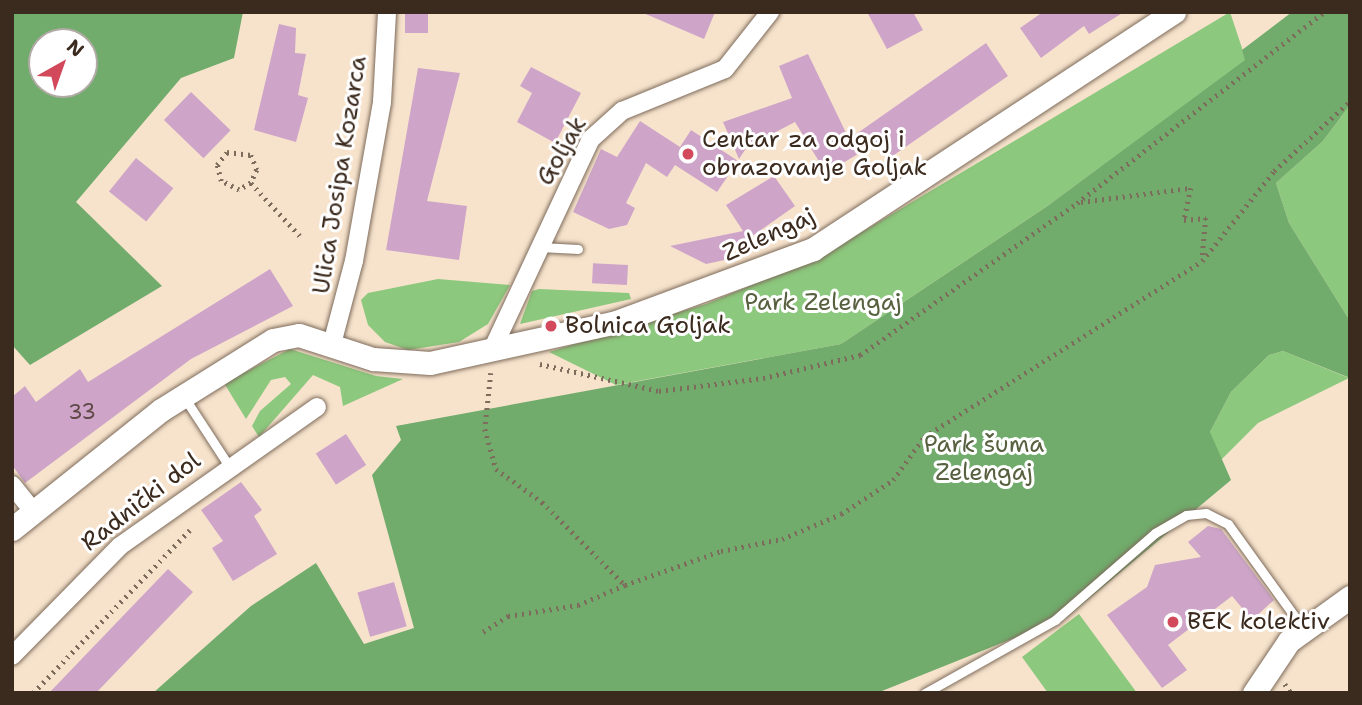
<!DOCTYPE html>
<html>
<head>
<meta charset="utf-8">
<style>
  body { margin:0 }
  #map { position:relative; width:1362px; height:705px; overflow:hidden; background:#f7e3cc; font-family:"Shantell Sans",sans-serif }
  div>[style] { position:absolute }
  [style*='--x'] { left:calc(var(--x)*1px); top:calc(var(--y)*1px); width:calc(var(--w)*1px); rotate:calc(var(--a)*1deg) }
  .green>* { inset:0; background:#8cc87d }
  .forest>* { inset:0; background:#71ac6c }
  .building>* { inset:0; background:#cea5c8; transform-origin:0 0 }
  .path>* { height:4.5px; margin-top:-2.25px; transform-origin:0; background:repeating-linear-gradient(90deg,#7d6b5b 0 2px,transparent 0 7px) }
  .roads { filter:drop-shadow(0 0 2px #7d6b5b) drop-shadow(0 0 2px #7d6b5b) }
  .service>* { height:9px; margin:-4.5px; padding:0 4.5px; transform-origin:4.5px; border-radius:4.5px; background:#fff }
  .minor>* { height:18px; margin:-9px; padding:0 9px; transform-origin:9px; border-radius:9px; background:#fff }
  .tertiary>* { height:23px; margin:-11.5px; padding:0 11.5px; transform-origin:11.5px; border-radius:11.5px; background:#fff }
  .dots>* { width:19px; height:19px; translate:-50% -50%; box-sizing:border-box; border:4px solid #fff; border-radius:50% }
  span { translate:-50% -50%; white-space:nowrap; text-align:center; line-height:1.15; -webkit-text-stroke:6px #fff; paint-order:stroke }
  .number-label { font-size:21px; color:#604948 }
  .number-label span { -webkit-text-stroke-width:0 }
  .poi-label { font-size:24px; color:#3b2a1e }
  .left { translate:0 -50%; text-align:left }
  .street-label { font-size:24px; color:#3b2a1e }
  .park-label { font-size:24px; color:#57613f }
  .frame { position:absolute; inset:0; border:14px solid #3b2a1e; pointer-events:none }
  .north { position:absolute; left:28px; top:28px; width:70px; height:70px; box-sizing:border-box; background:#fff; border:2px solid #b1aaa5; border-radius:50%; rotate:40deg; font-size:19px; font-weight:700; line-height:28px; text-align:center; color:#3b2a1e }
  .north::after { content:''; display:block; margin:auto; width:24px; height:32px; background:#d1495b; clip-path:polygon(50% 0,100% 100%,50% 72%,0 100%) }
</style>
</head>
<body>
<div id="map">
  <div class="green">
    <i style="clip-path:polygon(1230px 12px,1246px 60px,1046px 207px,841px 344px,616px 385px,549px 352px,706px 304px,820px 257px)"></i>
    <i style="clip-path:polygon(1350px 105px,1350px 321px,1289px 223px,1276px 183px,1323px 141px)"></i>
    <i style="clip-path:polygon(438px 279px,510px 285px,488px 324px,459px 342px,408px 350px,385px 342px,368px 325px,361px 300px,368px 293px)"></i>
    <i style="clip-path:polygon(539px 289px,629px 293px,631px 299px,520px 324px,532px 291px)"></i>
    <i style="clip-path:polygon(290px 349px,376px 376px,403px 379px,343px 406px,340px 387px,313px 375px,259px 437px,252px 426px,260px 411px,291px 384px,285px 377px,271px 380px,246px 419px,224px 383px)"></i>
    <i style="clip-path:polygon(1283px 351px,1349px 378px,1258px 423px,1219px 462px,1210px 432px,1231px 392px,1269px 355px)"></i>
    <i style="clip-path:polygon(1079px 614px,1137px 693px,1048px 693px,1022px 657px)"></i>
  </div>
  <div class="forest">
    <i style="clip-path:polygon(evenodd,12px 12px,243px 12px,234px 58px,181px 78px,76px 202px,162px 286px,30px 365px,12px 345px,12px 12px,42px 42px,84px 42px,84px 84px,42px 84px,42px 42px)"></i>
    <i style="clip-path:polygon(1292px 12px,1350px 12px,1350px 105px,1323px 141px,1276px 183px,1289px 223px,1350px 321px,1350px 378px,1283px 351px,1269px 355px,1231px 392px,1210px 432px,1231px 480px,1067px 617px,877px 693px,153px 693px,251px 606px,316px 563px,364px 644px,414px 628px,372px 475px,401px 440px,396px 426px,841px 344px,1046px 207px,1245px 60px,1242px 50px)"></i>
  </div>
  <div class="building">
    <i style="left:405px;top:12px;width:23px;height:21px"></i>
    <i style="clip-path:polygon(641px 12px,715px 12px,704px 39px)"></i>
    <i style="clip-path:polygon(867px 12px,913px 12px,923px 30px,887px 49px)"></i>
    <i style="clip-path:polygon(1043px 12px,1124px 12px,1089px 34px,1084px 26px,1041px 58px,1020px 28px)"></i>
    <i style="clip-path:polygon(279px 24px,296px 28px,295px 53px,306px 54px,298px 95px,308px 98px,296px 142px,254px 130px)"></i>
    <i style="clip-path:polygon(986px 43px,1008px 76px,891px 157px,880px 141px,826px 173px,795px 122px,747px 147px,739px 159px,723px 122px,792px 98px,779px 66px,808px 54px,849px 139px)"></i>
    <i style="clip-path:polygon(531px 67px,581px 93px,555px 143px,517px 122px,532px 93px,520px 86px)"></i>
    <i style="clip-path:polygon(418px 68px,460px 73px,427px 201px,467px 206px,459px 260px,386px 250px)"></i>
    <i style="left:191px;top:92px;width:55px;height:39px;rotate:44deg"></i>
    <i style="clip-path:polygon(640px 121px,680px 147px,691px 130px,738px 161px,717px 192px,675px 165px,667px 177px,646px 163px,626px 203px,635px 208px,627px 225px,609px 229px,573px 212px,601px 149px,617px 157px)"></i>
    <i style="left:136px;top:158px;width:48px;height:43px;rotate:39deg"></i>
    <i style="clip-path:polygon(774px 176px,795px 206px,728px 253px,729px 259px,706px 264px,670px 246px,743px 231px,726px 205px)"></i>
    <i style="left:628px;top:265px;width:20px;height:35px;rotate:93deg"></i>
    <i style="clip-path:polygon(270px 269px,293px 306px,191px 359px,25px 483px,12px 465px,12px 397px,25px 386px,36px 402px,80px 369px,88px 382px)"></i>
    <i style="left:346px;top:434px;width:37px;height:36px;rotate:57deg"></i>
    <i style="clip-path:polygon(241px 482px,262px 510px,254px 516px,277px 554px,233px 581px,212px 548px,223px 541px,201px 510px)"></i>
    <i style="clip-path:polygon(1208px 526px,1221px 529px,1274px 600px,1252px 620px,1232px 596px,1168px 645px,1187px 670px,1162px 688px,1107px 615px,1147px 587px,1155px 565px,1201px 557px,1188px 542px)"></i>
    <i style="clip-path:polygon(168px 569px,193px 592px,96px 693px,49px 693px)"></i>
    <i style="left:394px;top:582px;width:46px;height:38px;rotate:74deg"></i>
  </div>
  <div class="path">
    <i style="--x:251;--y:183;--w:14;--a:150"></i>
    <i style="--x:239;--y:190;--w:20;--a:-153"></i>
    <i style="--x:221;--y:181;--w:16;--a:-104"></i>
    <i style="--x:217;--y:165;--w:16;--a:-52"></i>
    <i style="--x:227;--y:152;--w:24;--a:7"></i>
    <i style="--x:251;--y:155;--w:16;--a:68"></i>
    <i style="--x:257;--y:170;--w:14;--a:115"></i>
    <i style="--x:251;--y:183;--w:72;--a:47.2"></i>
    <i style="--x:1081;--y:202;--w:111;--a:-7.3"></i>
    <i style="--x:1191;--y:188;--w:33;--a:102"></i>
    <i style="--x:1184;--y:220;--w:22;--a:-5"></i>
    <i style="--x:1206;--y:218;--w:42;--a:95.4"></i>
    <i style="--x:540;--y:364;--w:122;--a:12.8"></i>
    <i style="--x:659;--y:391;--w:105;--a:-7.1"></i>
    <i style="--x:763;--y:378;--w:100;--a:-13.3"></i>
    <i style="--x:860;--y:355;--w:265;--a:-35"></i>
    <i style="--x:1077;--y:203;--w:312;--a:-37.7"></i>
    <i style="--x:491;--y:373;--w:56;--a:96.1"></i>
    <i style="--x:485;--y:429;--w:41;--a:74.6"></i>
    <i style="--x:496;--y:469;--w:57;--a:35.7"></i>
    <i style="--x:542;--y:502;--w:117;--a:45"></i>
    <i style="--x:625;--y:585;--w:102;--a:-19.5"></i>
    <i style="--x:721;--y:551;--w:62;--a:-11.1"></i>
    <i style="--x:782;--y:539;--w:64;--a:-23"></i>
    <i style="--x:841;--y:514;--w:62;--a:-33.2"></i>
    <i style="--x:893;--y:480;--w:53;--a:-54.2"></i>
    <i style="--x:924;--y:437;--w:329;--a:-32.3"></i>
    <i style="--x:1202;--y:261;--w:115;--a:-51.3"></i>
    <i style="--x:1274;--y:171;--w:103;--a:-42.6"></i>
    <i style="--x:483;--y:632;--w:30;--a:-33"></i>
    <i style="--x:508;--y:616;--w:71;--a:-8.9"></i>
    <i style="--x:578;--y:605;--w:51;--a:-23.1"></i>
    <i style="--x:1285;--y:684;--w:11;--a:56"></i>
    <i style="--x:33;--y:693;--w:226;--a:-46.1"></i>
  </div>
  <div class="roads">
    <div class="service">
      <i style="--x:540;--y:247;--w:38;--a:3"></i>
      <i style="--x:184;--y:397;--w:82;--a:56.9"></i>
      <i style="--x:925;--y:693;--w:149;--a:-29.3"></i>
      <i style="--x:1055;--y:620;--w:133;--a:-41"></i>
      <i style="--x:1155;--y:533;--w:36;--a:-30"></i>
      <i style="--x:1186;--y:515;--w:20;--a:-6"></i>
      <i style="--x:1206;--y:513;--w:25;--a:27"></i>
      <i style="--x:1228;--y:524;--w:128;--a:54.2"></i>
    </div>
    <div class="minor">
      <i style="--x:332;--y:344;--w:86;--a:-75.2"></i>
      <i style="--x:354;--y:261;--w:161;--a:-80"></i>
      <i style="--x:382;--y:102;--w:90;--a:-86.8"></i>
      <i style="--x:492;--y:350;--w:233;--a:-64.9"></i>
      <i style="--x:591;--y:139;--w:42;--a:-42.1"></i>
      <i style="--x:622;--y:111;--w:111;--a:-22.2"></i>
      <i style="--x:725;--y:69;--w:73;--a:-51.7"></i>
      <i style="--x:12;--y:485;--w:32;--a:51"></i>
      <i style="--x:12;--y:656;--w:154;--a:-45.5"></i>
      <i style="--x:120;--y:546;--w:241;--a:-35.2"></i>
    </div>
    <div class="tertiary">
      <i style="--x:12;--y:529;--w:191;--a:-38.6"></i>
      <i style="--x:161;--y:410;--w:132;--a:-32"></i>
      <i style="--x:273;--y:340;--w:26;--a:-11"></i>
      <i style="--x:299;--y:335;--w:78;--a:18"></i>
      <i style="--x:373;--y:359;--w:57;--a:4"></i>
      <i style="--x:430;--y:363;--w:190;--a:-12.4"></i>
      <i style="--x:616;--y:322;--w:210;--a:-20.3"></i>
      <i style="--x:813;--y:249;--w:432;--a:-33.3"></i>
      <i style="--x:1254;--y:693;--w:63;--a:-56.1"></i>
      <i style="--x:1289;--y:641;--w:75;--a:-35.8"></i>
    </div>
  </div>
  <div class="dots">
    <i style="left:688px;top:154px;background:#d1495b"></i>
    <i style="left:551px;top:326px;background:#d1495b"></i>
    <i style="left:1173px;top:622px;background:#d1495b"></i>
  </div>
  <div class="number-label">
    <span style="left:82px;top:412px">33</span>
  </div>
  <div class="poi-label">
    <span class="left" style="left:702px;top:154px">Centar za odgoj i<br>obrazovanje Goljak</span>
    <span class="left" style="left:565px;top:326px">Bolnica Goljak</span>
    <span class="left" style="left:1187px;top:622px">BEK kolektiv</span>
  </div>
  <div class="street-label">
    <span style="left:562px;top:151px;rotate:-60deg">Goljak</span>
    <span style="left:340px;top:175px;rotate:-81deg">Ulica Josipa Kozarca</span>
    <span style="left:769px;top:235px;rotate:-24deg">Zelengaj</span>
    <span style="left:141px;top:502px;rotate:-38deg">Radnički dol</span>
  </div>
  <div class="park-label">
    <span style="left:823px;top:303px">Park Zelengaj</span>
    <span style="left:984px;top:459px">Park šuma<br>Zelengaj</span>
  </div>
  <div class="frame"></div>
  <div class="north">N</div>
</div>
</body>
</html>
